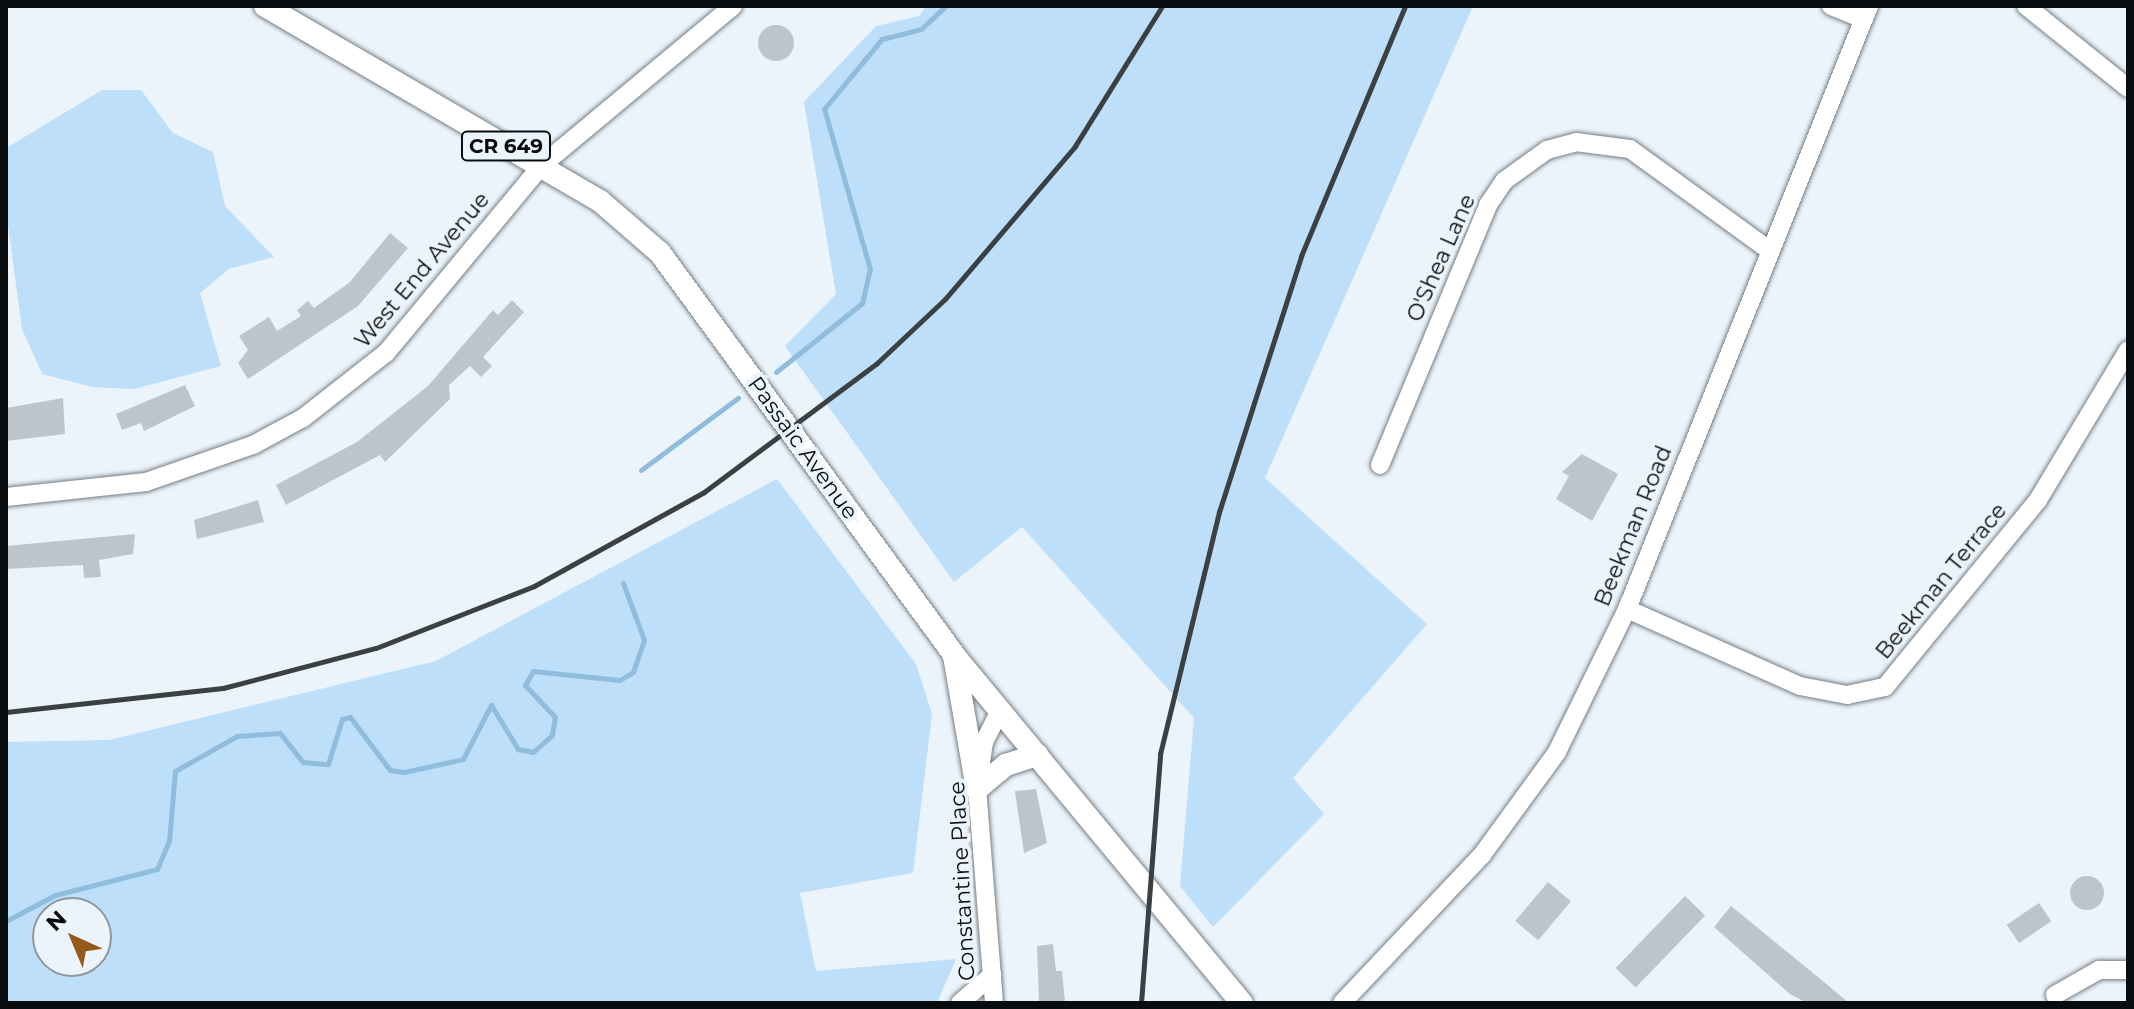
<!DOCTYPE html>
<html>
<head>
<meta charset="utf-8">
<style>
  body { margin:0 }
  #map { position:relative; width:2134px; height:1009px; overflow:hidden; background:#ecf4fb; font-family:Montserrat,sans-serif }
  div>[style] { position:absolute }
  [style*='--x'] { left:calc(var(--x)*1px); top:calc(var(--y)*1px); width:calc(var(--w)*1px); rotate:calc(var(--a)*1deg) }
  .green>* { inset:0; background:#bddffa }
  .stream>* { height:5px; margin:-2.5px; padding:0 2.5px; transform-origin:2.5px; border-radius:2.5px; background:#90bcde }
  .building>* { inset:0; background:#bdc5cb; transform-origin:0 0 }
  .round { border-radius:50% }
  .roads { filter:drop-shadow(0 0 2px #767e84) drop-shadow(0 0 2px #767e84) }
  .minor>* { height:18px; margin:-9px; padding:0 9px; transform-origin:9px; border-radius:9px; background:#fff }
  .major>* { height:22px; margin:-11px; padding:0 11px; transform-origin:11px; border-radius:11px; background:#fff }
  .rail>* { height:5px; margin:-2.5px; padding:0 2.5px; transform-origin:2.5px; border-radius:2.5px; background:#3b4043 }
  span { translate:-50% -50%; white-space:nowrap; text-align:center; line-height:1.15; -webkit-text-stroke:7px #ecf4fb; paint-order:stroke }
  .shield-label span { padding:2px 6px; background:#ecf4fb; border:2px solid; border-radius:6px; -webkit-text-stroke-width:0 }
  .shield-label { font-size:20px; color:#090c0e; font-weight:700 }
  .street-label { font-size:22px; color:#090c0e }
  .frame { position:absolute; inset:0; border:8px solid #090c0e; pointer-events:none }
  .north { position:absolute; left:32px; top:897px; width:80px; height:80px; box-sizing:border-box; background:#ecf4fb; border:2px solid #91979c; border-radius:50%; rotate:316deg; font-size:22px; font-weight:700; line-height:32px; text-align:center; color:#090c0e }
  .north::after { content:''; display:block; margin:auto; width:28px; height:36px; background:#955a1a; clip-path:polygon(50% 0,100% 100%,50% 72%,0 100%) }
</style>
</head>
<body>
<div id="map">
  <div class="green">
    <i style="clip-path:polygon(926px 6px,1473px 6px,1265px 478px,1427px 624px,1293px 778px,1324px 814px,1213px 927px,1180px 886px,1194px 718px,1022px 527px,954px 582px,785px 346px,836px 294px,804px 102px,876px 26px,919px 16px)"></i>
    <i style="clip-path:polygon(102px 90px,141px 90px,173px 133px,213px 152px,225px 206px,274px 257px,229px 269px,200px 293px,221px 366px,134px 389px,92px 387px,42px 374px,22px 329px,6px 211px,8px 147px)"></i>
    <i style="clip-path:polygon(evenodd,777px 479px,916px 664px,932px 714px,913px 873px,800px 893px,816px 971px,956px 959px,937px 1003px,6px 1003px,6px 742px,109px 740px,436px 661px,777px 479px,48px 913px,96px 913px,96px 961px,48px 961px,48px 913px)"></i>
  </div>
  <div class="stream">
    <i style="--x:776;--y:372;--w:110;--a:-38.7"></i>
    <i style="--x:862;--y:303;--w:35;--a:-77"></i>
    <i style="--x:870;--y:269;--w:166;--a:-106"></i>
    <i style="--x:824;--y:109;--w:91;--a:-50.4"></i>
    <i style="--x:882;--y:39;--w:40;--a:-14.4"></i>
    <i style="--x:921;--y:29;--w:34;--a:-43"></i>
    <i style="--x:641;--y:470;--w:121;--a:-36.6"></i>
    <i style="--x:6;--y:921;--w:55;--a:-28"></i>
    <i style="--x:55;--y:895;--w:105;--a:-14.3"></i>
    <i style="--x:157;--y:869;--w:30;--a:-67"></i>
    <i style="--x:169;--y:841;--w:70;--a:-85.1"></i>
    <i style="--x:175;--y:771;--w:71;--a:-29.4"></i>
    <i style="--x:237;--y:736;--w:43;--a:-4"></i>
    <i style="--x:280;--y:733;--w:37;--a:52"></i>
    <i style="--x:303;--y:762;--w:25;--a:5"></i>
    <i style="--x:328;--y:764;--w:47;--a:-72.7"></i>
    <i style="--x:342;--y:719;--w:8;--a:-14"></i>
    <i style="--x:350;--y:717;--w:66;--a:53"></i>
    <i style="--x:390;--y:770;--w:14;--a:8"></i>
    <i style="--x:404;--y:772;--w:60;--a:-12.4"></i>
    <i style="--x:463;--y:759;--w:61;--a:-62.6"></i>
    <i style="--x:491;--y:705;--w:52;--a:58.5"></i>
    <i style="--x:518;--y:749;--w:15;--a:11"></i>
    <i style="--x:533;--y:752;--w:25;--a:-42"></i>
    <i style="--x:552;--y:735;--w:18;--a:-81"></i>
    <i style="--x:555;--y:717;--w:44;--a:-133.2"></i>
    <i style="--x:525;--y:685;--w:16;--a:-60"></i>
    <i style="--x:533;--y:671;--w:87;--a:5.9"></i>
    <i style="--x:620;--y:680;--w:15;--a:-32"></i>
    <i style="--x:633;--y:672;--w:34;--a:-71"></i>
    <i style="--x:644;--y:640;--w:61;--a:-110.2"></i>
  </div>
  <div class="building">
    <i class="round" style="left:758px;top:25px;width:36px;height:36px"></i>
    <i style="clip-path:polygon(390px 233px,408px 248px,358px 306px,248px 379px,238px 363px,248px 350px,239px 336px,269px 317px,277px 331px,301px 316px,297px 310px,308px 301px,314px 308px,350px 282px)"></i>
    <i style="clip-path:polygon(512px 300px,524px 312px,483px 357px,492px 366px,481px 377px,470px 366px,449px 385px,450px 399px,385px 462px,380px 455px,286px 505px,276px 485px,357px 442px,428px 386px,493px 310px,498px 315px)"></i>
    <i style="clip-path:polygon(185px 385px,195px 406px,144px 431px,141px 423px,122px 430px,116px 414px)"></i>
    <i style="clip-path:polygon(63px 398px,65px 434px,6px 441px,6px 408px)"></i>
    <i style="clip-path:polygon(1582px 454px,1618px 474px,1592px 521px,1556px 499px,1569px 476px,1562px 472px)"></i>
    <i style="clip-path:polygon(258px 500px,264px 522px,197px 539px,194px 520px)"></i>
    <i style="clip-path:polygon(135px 534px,133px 554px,99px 560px,101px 577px,84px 578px,83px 565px,6px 569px,6px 546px)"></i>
    <i style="clip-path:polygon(1036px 789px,1047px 843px,1024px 853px,1015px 791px)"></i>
    <i class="round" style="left:2070px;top:876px;width:34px;height:34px"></i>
    <i style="left:1548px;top:882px;width:30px;height:51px;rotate:40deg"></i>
    <i style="left:1685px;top:896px;width:28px;height:100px;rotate:44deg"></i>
    <i style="left:2039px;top:903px;width:22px;height:39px;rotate:56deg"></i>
    <i style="clip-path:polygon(1731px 906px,1824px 982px,1849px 1003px,1807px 1003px,1790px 994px,1714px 927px)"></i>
    <i style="clip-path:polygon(1053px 944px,1056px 971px,1062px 971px,1065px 1003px,1039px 1002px,1037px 946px)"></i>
  </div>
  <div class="roads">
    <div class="minor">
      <i style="--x:1831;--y:6;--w:35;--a:22"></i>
      <i style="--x:2026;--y:6;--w:131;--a:38.8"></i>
      <i style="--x:1380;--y:465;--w:282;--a:-67.4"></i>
      <i style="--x:1488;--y:205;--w:29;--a:-56"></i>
      <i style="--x:1504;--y:181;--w:53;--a:-35.8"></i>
      <i style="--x:1547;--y:150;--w:30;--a:-15"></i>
      <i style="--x:1576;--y:142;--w:54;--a:7.4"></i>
      <i style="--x:1630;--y:149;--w:172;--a:36"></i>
      <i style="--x:6;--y:497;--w:141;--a:-6.1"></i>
      <i style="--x:146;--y:482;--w:113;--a:-19.1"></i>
      <i style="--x:253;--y:445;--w:57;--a:-28.4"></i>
      <i style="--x:303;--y:418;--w:105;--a:-38.1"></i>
      <i style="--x:386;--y:353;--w:243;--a:-50.3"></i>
      <i style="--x:541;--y:166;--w:250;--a:-39.8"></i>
      <i style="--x:1627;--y:609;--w:189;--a:24"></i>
      <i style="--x:1800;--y:686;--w:48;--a:10.8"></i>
      <i style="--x:1847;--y:695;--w:39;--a:-12"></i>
      <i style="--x:1885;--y:687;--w:242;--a:-50.7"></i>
      <i style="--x:2038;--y:500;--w:175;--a:-59"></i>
      <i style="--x:2055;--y:995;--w:51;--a:-29.6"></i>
      <i style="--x:2099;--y:970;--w:29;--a:0"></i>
      <i style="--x:960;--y:1003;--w:43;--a:-41.2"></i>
      <i style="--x:994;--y:1003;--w:215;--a:-94.5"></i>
      <i style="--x:977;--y:789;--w:48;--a:-81.5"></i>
      <i style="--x:984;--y:742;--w:35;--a:-63"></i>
      <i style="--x:1342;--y:1003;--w:204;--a:-46.6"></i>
      <i style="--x:1482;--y:855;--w:127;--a:-53.9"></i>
      <i style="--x:1557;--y:752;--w:159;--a:-63.9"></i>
      <i style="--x:1627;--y:609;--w:650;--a:-68.13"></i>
    </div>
    <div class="major">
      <i style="--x:265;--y:6;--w:388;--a:30.2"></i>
      <i style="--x:600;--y:201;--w:79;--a:40.9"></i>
      <i style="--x:660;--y:253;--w:497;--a:53.8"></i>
      <i style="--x:953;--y:654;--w:453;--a:50.4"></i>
      <i style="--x:954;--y:656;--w:135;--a:80.2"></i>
      <i style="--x:977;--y:789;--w:38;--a:-40"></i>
      <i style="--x:1006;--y:765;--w:33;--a:-18"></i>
    </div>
  </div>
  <div class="rail">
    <i style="--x:6;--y:712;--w:218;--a:-6.3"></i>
    <i style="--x:223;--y:688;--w:158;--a:-14.7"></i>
    <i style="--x:376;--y:648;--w:170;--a:-21.4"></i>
    <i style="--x:534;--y:586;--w:194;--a:-28.9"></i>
    <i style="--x:704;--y:492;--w:216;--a:-36.7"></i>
    <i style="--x:877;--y:363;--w:93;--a:-43.3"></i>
    <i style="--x:945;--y:299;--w:201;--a:-49.6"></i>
    <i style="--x:1075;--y:146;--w:165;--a:-58.1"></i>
    <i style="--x:1141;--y:1003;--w:250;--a:-85.6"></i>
    <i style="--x:1160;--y:754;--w:249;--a:-76.3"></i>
    <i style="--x:1219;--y:512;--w:269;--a:-72.2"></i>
    <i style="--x:1301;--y:256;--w:271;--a:-67.4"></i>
  </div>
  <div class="shield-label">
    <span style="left:506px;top:146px">CR 649</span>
  </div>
  <div class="street-label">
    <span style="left:1441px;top:258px;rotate:-66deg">O'Shea Lane</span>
    <span style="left:422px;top:270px;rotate:-50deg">West End Avenue</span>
    <span style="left:803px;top:448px;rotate:54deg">Passaic Avenue</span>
    <span style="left:1633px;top:526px;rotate:-68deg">Beekman Road</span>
    <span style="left:1941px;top:581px;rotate:-51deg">Beekman Terrace</span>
    <span style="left:962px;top:881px;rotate:-93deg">Constantine Place</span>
  </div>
  <div class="frame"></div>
  <div class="north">N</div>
</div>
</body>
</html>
